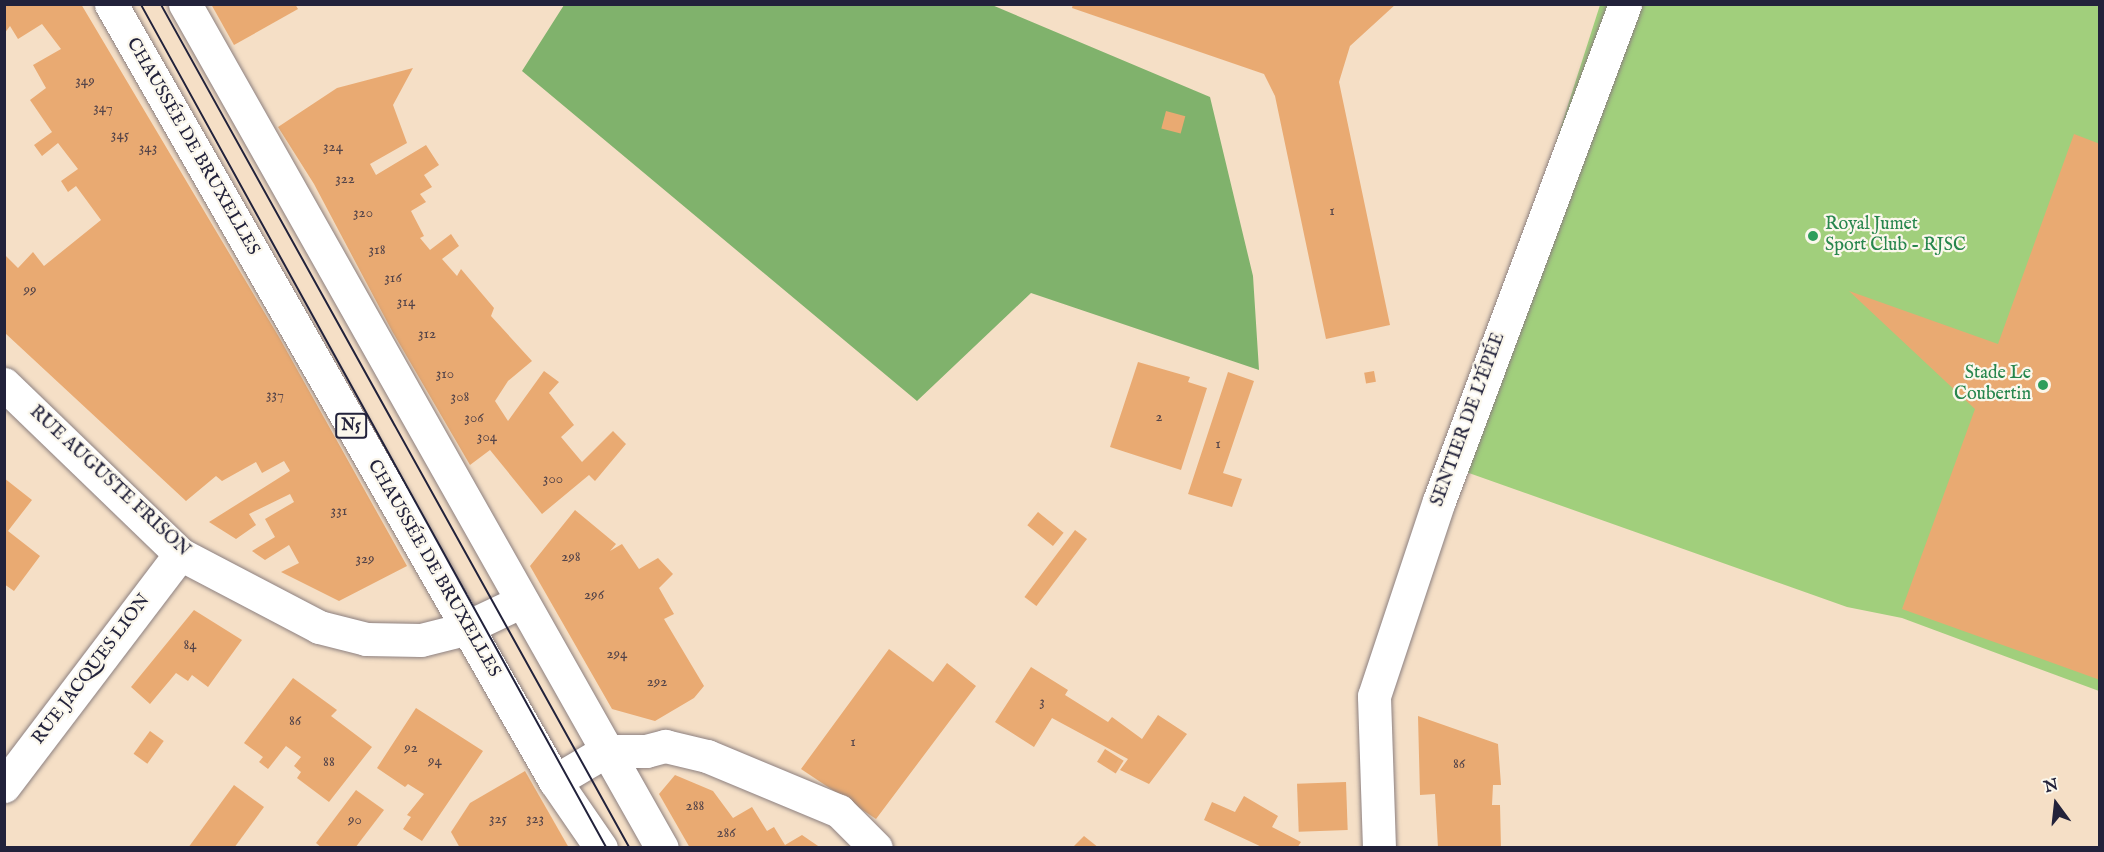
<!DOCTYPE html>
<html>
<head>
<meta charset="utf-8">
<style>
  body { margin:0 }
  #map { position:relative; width:2104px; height:852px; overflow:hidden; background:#f5dfc6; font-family:"IM FELL English",serif }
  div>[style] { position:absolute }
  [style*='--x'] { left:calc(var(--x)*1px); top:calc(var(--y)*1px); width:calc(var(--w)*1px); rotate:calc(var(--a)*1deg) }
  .green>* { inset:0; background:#a1cf7c }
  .forest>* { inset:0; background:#80b26c }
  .building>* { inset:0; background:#e9aa72; transform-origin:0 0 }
  .roads { filter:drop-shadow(0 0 2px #8c8080) drop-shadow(0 0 2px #8c8080) }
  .street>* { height:33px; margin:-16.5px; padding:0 16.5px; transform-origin:16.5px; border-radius:16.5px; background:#fff }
  .primary>* { height:33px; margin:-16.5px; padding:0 16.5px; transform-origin:16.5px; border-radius:16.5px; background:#fff }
  .tram>* { height:1.5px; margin:-0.75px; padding:0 0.75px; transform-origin:0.75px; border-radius:0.75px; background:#22223b }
  .dots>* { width:16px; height:16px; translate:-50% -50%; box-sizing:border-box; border:3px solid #fbf7ec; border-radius:50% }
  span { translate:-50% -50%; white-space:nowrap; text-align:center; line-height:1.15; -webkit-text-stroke:4.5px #fbf7ec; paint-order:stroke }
  .number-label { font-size:15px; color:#544449 }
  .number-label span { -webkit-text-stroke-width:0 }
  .shield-label span { padding:2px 4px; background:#fbf7ec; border:2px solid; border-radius:4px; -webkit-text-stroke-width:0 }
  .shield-label { font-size:16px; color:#22223b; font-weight:700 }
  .street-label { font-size:18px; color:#22223b }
  .leisure-label { font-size:18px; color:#27864d }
  .left { translate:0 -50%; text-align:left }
  .right { translate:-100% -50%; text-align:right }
  .frame { position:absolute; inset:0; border:6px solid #22223b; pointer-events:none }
  .north { position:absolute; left:2026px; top:774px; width:60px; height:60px; -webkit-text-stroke:4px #fbf7ec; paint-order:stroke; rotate:345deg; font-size:16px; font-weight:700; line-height:24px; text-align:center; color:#22223b }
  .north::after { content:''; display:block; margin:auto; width:21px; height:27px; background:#22223b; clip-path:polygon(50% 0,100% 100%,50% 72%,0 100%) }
</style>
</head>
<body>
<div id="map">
  <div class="green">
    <i style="clip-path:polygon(1600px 5px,2099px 5px,2099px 691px,1902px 618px,1847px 607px,1452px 467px)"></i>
  </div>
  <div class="forest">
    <i style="clip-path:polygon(564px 5px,992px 5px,1210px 97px,1253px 276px,1259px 370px,1031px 293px,917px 401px,522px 71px)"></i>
  </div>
  <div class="building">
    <i style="clip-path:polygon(4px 4px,81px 4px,279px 337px,407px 566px,339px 601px,281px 572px,299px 563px,289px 545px,265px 560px,252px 551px,275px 537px,265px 519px,294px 502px,290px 494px,249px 514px,256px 525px,236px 539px,209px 522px,290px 471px,284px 461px,262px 473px,256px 462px,222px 481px,216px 476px,186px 501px,5px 333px,5px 255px,18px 268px,33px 252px,44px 266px,101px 220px,76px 186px,68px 192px,61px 181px,78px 169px,58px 143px,42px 156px,34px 145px,52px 132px,30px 100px,46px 88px,33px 65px,61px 49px,42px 24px,18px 39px,10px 26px,4px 34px)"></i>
    <i style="clip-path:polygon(211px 4px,295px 4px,298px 9px,234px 45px)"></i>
    <i style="clip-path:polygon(1073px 4px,1396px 4px,1350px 46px,1339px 82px,1390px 325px,1326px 339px,1275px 96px,1264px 74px,1072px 8px)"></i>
    <i style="clip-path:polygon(413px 68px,393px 105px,407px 143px,370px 164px,376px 175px,426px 145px,439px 165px,424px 175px,432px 187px,420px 194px,426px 202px,411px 211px,424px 236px,420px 238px,430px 250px,451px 234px,459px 246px,442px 259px,457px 276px,461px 269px,494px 308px,491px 316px,532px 361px,508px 381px,495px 401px,508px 421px,544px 371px,559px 382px,549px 393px,574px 425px,561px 437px,582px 462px,613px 431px,626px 444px,595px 481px,589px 475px,542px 514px,490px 450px,470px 465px,392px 331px,314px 184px,278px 127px,337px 88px)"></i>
    <i style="left:1166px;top:111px;width:20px;height:18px;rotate:15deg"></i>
    <i style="clip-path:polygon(2074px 134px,2100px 144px,2100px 680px,1902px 609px,1975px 409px,1849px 291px,1998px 344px)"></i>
    <i style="clip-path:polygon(1138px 362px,1190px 377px,1188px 382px,1207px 388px,1181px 470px,1110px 447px)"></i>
    <i style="left:1374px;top:371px;width:11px;height:10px;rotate:80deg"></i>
    <i style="clip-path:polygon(1228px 372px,1254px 381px,1223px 473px,1242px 479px,1232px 507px,1188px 494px)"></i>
    <i style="clip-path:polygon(4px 478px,32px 500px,8px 531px,40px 556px,14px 591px,4px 584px)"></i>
    <i style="clip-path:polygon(575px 510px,616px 544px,610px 551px,622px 544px,639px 569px,658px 558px,673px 574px,659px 588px,674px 614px,664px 619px,704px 686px,694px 698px,655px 721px,612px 709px,530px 566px)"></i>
    <i style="left:1038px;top:512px;width:33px;height:17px;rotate:39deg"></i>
    <i style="left:1075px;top:530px;width:15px;height:84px;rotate:37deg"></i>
    <i style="clip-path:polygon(194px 610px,242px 640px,208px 687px,192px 675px,188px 681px,176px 673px,150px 704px,131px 687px)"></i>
    <i style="clip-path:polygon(889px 649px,933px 682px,947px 663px,976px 686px,876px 819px,801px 769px)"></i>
    <i style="clip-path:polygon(1031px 667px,1068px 690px,1065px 695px,1108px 722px,1112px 717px,1142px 739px,1158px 715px,1187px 734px,1149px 784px,1120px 770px,1128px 759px,1052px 718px,1034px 747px,995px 722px)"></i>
    <i style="clip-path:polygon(293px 678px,337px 710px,331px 716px,372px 747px,329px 802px,297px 778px,301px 772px,294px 766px,301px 757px,286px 746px,268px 769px,259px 762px,263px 757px,244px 743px)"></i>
    <i style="clip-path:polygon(416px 708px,483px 751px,422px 841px,403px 829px,411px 817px,407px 815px,424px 794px,408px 784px,405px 787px,377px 768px)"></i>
    <i style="clip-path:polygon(1418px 716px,1498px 744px,1501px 785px,1493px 785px,1492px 805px,1500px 805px,1501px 848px,1438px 848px,1435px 794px,1420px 795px)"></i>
    <i style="left:150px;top:731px;width:17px;height:28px;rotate:36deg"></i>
    <i style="left:1105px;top:749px;width:22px;height:15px;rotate:32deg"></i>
    <i style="clip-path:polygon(525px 771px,569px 848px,460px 848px,451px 832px,470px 803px)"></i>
    <i style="clip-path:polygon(675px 775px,713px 791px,733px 818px,752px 807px,767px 831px,774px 827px,785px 845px,802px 835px,821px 848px,690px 848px,659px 794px)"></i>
    <i style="left:1346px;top:782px;width:48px;height:49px;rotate:88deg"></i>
    <i style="clip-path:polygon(234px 785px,264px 807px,234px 848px,188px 848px)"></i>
    <i style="clip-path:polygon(356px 790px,384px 810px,355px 848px,322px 848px,316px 843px)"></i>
    <i style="clip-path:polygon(1244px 796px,1278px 816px,1272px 827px,1301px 842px,1297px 848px,1264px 848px,1204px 820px,1212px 802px,1235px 812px)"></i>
    <i style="clip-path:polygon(1084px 836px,1099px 848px,1072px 848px)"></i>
  </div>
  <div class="roads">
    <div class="street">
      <i style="--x:4;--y:384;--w:245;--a:44"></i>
      <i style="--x:180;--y:554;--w:157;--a:27.7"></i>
      <i style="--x:319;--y:627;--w:49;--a:14.3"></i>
      <i style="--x:366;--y:639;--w:55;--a:1"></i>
      <i style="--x:421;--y:640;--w:41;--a:-14"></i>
      <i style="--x:461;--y:630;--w:65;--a:-25.4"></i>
      <i style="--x:555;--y:781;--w:59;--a:-30.5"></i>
      <i style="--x:606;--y:751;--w:40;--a:0"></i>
      <i style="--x:646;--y:751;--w:20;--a:-15"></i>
      <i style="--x:665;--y:746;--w:43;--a:13.4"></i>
      <i style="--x:707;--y:756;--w:143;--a:22.6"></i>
      <i style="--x:839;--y:811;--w:52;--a:45"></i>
      <i style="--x:4;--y:786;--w:291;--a:-52.8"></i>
      <i style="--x:1379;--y:848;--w:152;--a:-91.9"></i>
      <i style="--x:1374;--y:696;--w:206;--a:-71.6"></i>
      <i style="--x:1439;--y:501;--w:531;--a:-69.48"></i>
    </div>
    <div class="primary">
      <i style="--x:111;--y:4;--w:895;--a:60.26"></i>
      <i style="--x:555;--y:781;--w:81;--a:55.5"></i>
      <i style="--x:185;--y:4;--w:969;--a:60.53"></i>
    </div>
  </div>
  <div class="tram">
    <i style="--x:141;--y:4;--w:964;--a:61.1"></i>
    <i style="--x:161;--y:4;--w:966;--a:60.94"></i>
  </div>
  <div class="dots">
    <i style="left:1813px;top:236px;background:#2e9e5b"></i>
    <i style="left:2043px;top:385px;background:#2e9e5b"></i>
  </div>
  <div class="number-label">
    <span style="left:85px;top:81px">349</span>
    <span style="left:103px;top:108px">347</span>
    <span style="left:120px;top:135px">345</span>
    <span style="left:333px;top:147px">324</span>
    <span style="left:148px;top:148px">343</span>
    <span style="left:345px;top:179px">322</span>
    <span style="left:1332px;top:211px">1</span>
    <span style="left:363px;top:213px">320</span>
    <span style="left:377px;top:250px">318</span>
    <span style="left:393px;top:278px">316</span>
    <span style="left:30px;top:290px">99</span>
    <span style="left:406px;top:302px">314</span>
    <span style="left:427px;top:334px">312</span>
    <span style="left:445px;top:374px">310</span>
    <span style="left:275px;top:395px">337</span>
    <span style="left:460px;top:397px">308</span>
    <span style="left:1159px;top:417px">2</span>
    <span style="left:474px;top:418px">306</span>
    <span style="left:487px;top:437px">304</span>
    <span style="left:1218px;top:444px">1</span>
    <span style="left:553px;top:479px">300</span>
    <span style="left:339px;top:511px">331</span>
    <span style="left:571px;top:557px">298</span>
    <span style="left:365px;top:559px">329</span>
    <span style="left:594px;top:595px">296</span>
    <span style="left:190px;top:645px">84</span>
    <span style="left:617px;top:654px">294</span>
    <span style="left:657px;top:682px">292</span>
    <span style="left:1042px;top:702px">3</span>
    <span style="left:295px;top:721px">86</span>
    <span style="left:853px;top:742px">1</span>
    <span style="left:411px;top:748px">92</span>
    <span style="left:435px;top:761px">94</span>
    <span style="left:329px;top:762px">88</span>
    <span style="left:1459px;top:764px">86</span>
    <span style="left:695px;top:806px">288</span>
    <span style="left:498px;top:819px">325</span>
    <span style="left:535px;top:819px">323</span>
    <span style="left:355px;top:820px">90</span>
    <span style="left:726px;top:833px">286</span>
  </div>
  <div class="shield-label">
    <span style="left:351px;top:426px">N5</span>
  </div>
  <div class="street-label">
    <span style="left:192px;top:147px;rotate:60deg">CHAUSSÉE DE BRUXELLES</span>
    <span style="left:1469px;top:420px;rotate:-70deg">SENTIER DE L'ÉPÉE</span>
    <span style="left:109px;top:482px;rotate:43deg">RUE AUGUSTE FRISON</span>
    <span style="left:433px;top:569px;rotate:60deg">CHAUSSÉE DE BRUXELLES</span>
    <span style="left:92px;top:670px;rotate:-53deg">RUE JACQUES LION</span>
  </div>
  <div class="leisure-label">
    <span class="left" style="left:1825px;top:236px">Royal Jumet<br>Sport Club - RJSC</span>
    <span class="right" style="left:2031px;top:385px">Stade Le<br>Coubertin</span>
  </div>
  <div class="frame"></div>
  <div class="north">N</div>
</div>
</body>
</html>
